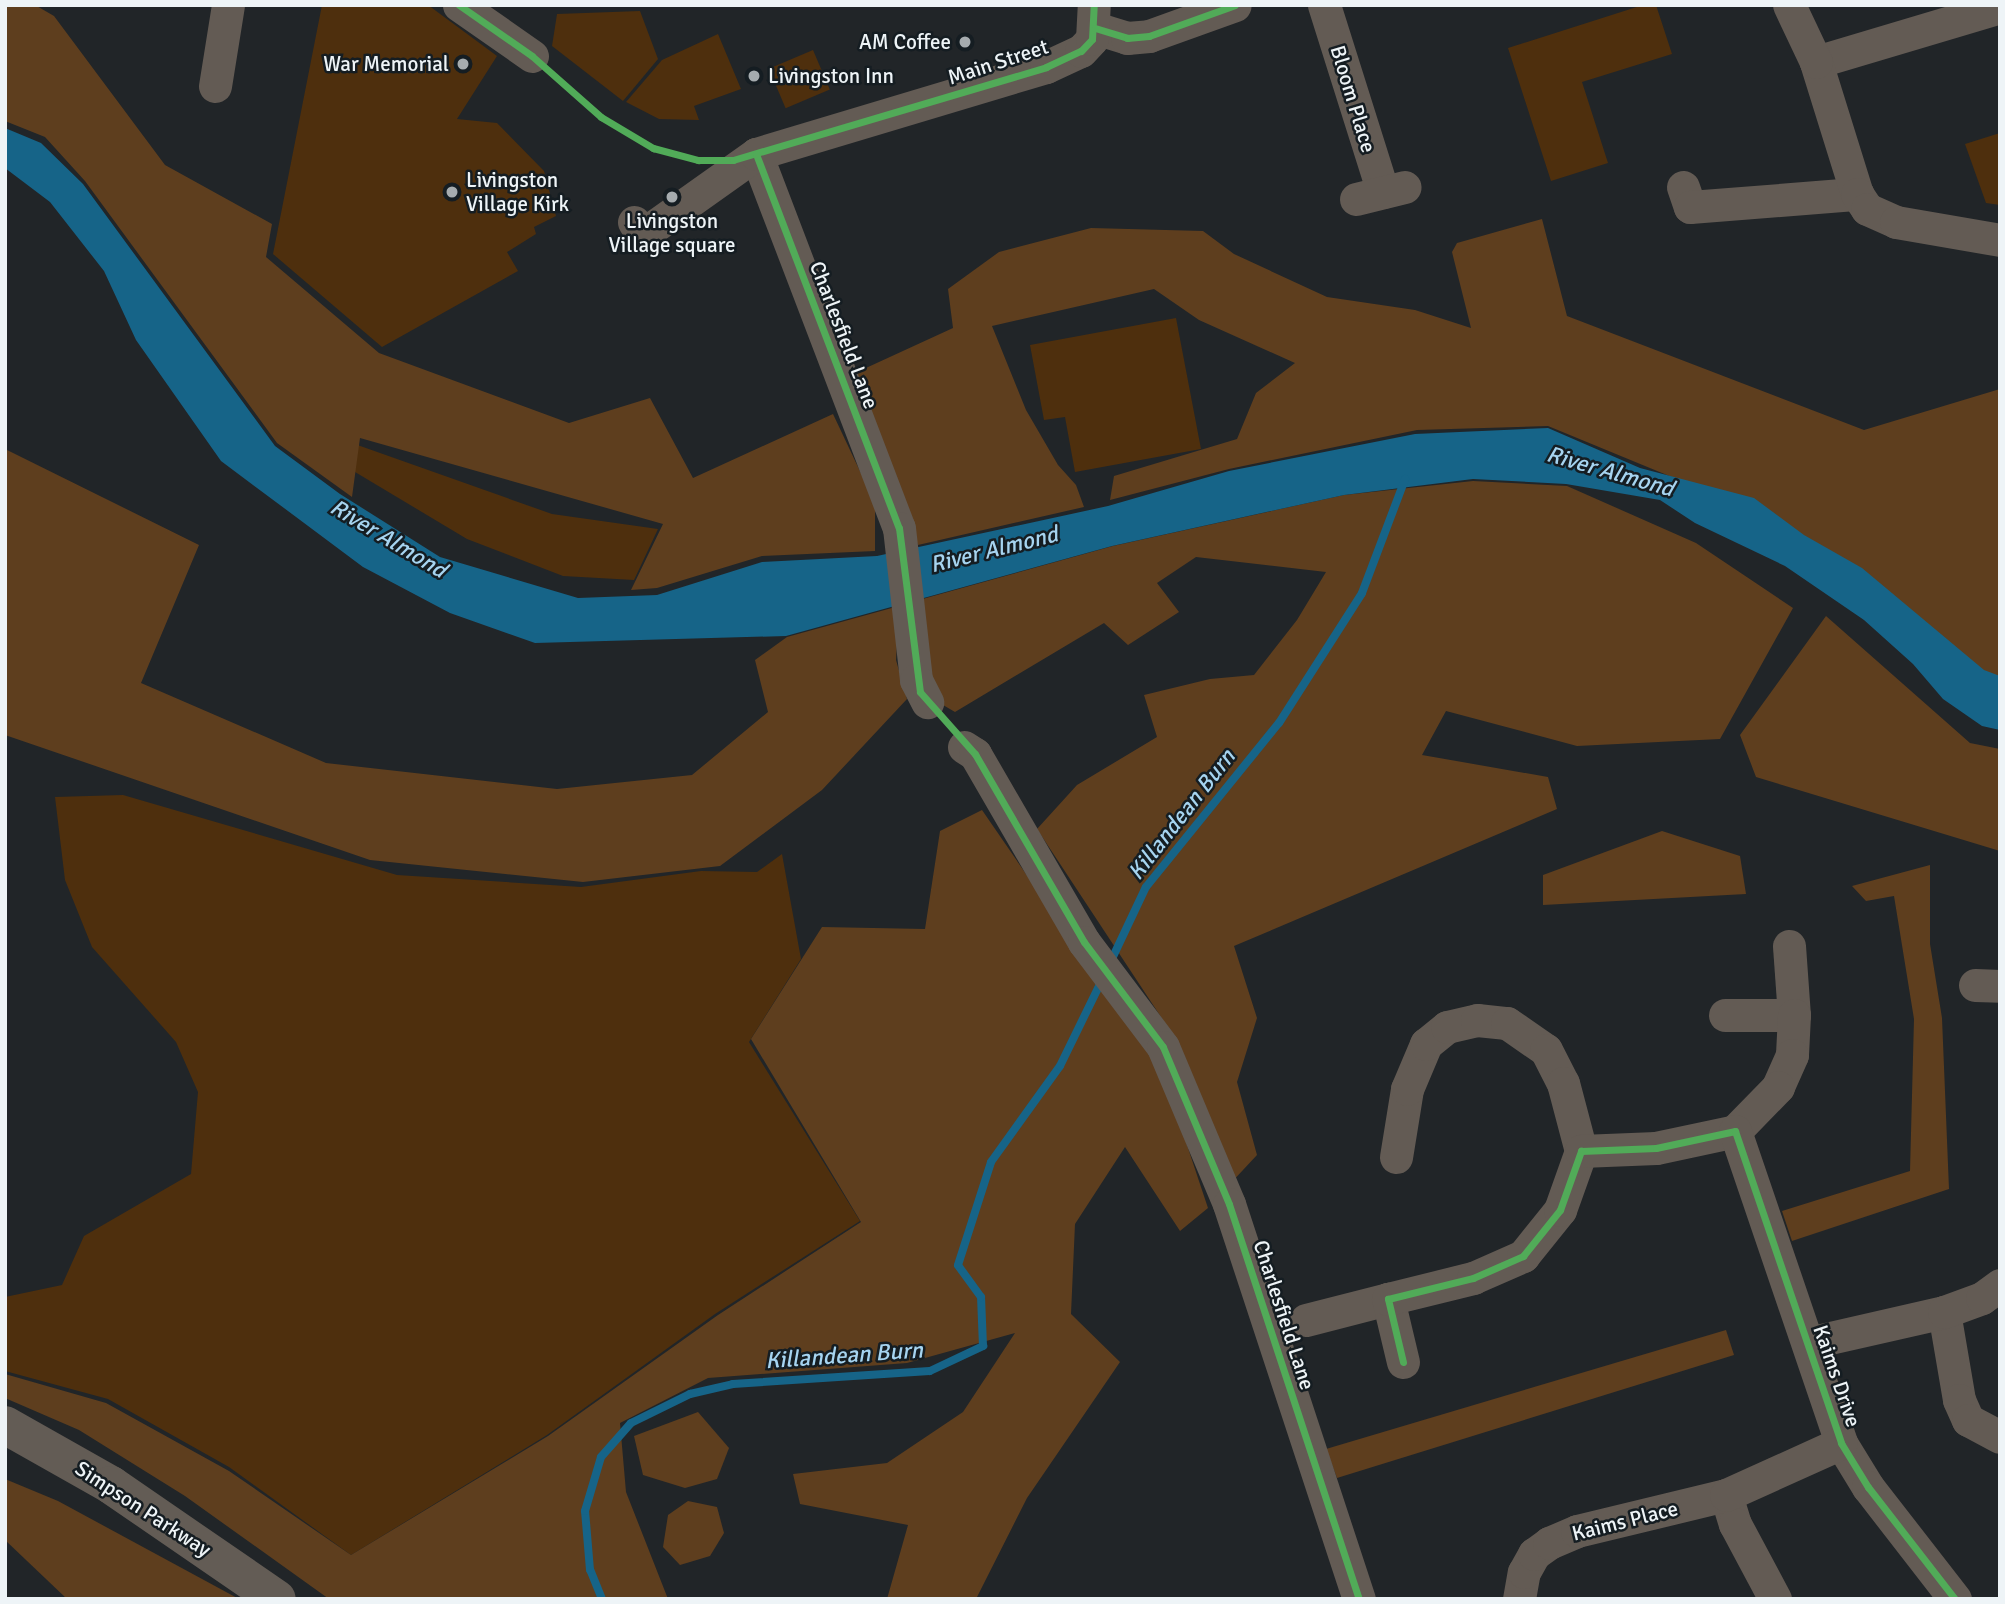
<!DOCTYPE html>
<html>
<head>
<meta charset="utf-8">
<style>
  body { margin:0 }
  #map { position:relative; width:2005px; height:1604px; overflow:hidden; background:#212528; font-family:Signika,sans-serif }
  div>[style] { position:absolute }
  [style*='--x'] { left:calc(var(--x)*1px); top:calc(var(--y)*1px); width:calc(var(--w)*1px); rotate:calc(var(--a)*1deg) }
  .green>* { inset:0; background:#4e2f0d; transform-origin:0 0 }
  .forest>* { inset:0; background:#5e3e1e }
  .water>* { inset:0; background:#166488 }
  .stream>* { height:8px; margin:-4px; padding:0 4px; transform-origin:4px; border-radius:4px; background:#166488 }
  .minor>* { height:33px; margin:-16.5px; padding:0 16.5px; transform-origin:16.5px; border-radius:16.5px; background:#635b54 }
  .major>* { height:38px; margin:-19px; padding:0 19px; transform-origin:19px; border-radius:19px; background:#635c55 }
  .cycleway>* { height:7px; margin:-3.5px; padding:0 3.5px; transform-origin:3.5px; border-radius:3.5px; background:#51ab58 }
  .dots>* { width:19px; height:19px; translate:-50% -50%; box-sizing:border-box; border:4px solid #151d22; border-radius:50% }
  span { translate:-50% -50%; white-space:nowrap; text-align:center; line-height:1.15; -webkit-text-stroke:5px #151d22; paint-order:stroke }
  .poi-label { font-size:21px; color:#eef4f7 }
  .right { translate:-100% -50%; text-align:right }
  .left { translate:0 -50%; text-align:left }
  .street-label { font-size:21px; color:#eef4f7 }
  .water-label { font-size:23px; color:#a6d4f0; font-style:italic }
  .frame { position:absolute; inset:0; border:7px solid #eef4f7; pointer-events:none }
</style>
</head>
<body>
<div id="map">
  <div class="green">
    <i style="clip-path:polygon(322px 5px,428px 5px,497px 56px,457px 119px,497px 123px,544px 171px,556px 216px,534px 227px,536px 234px,507px 252px,518px 271px,382px 347px,273px 254px)"></i>
    <i style="clip-path:polygon(1643px 5px,1656px 5px,1672px 54px,1582px 82px,1608px 163px,1551px 181px,1508px 48px)"></i>
    <i style="clip-path:polygon(640px 11px,658px 59px,623px 101px,552px 46px,557px 14px)"></i>
    <i style="clip-path:polygon(718px 34px,741px 89px,694px 106px,699px 120px,659px 119px,626px 102px,662px 60px)"></i>
    <i style="left:813px;top:50px;width:43px;height:48px;rotate:67deg"></i>
    <i style="clip-path:polygon(2000px 133px,2000px 205px,1986px 203px,1965px 144px)"></i>
    <i style="clip-path:polygon(1176px 318px,1201px 449px,1075px 472px,1065px 417px,1044px 420px,1030px 345px)"></i>
    <i style="clip-path:polygon(349px 442px,552px 514px,658px 529px,634px 580px,563px 576px,467px 539px,345px 466px)"></i>
    <i style="clip-path:polygon(123px 795px,397px 875px,581px 887px,701px 871px,757px 872px,782px 854px,801px 959px,749px 1042px,860px 1221px,715px 1314px,547px 1435px,351px 1555px,229px 1467px,108px 1399px,5px 1371px,5px 1297px,62px 1285px,84px 1236px,191px 1174px,198px 1092px,176px 1042px,92px 947px,65px 880px,55px 797px)"></i>
  </div>
  <div class="forest">
    <i style="clip-path:polygon(5px 5px,35px 5px,54px 16px,165px 165px,272px 224px,266px 257px,379px 353px,569px 423px,650px 398px,693px 478px,833px 414px,875px 503px,875px 551px,762px 556px,657px 588px,631px 590px,663px 524px,360px 438px,352px 497px,277px 443px,85px 181px,45px 137px,5px 121px)"></i>
    <i style="clip-path:polygon(1542px 219px,1567px 316px,1864px 430px,2000px 389px,2000px 680px,1845px 593px,1713px 494px,1548px 426px,1417px 430px,1229px 469px,1110px 500px,1114px 476px,1237px 439px,1256px 393px,1295px 363px,1199px 320px,1154px 289px,992px 326px,1026px 410px,1058px 465px,1076px 485px,1084px 507px,918px 545px,855px 373px,953px 328px,948px 289px,999px 252px,1091px 228px,1203px 231px,1234px 254px,1327px 297px,1415px 310px,1471px 328px,1452px 252px,1457px 243px)"></i>
    <i style="clip-path:polygon(5px 449px,199px 545px,141px 683px,326px 763px,557px 789px,692px 775px,768px 712px,755px 660px,787px 637px,899px 606px,896px 660px,907px 699px,822px 790px,720px 866px,583px 882px,370px 860px,5px 735px)"></i>
    <i style="clip-path:polygon(1473px 481px,1567px 486px,1696px 543px,1793px 608px,1720px 739px,1577px 746px,1446px 711px,1422px 755px,1548px 777px,1557px 809px,1234px 946px,1257px 1018px,1237px 1082px,1257px 1155px,1229px 1185px,1163px 1020px,1037px 829px,1077px 785px,1157px 737px,1144px 695px,1210px 679px,1254px 675px,1297px 620px,1326px 572px,1196px 557px,1157px 583px,1179px 612px,1128px 645px,1104px 623px,955px 712px,931px 698px,919px 600px,1113px 546px,1344px 495px)"></i>
    <i style="clip-path:polygon(1826px 616px,1970px 743px,2000px 749px,2000px 851px,1756px 777px,1740px 735px)"></i>
    <i style="clip-path:polygon(982px 810px,1163px 1073px,1208px 1208px,1180px 1231px,1125px 1147px,1075px 1224px,1071px 1314px,1120px 1362px,1027px 1498px,976px 1599px,887px 1599px,908px 1525px,800px 1504px,793px 1474px,887px 1463px,963px 1412px,1015px 1333px,907px 1363px,708px 1378px,620px 1423px,626px 1492px,668px 1599px,329px 1599px,185px 1496px,79px 1430px,5px 1398px,5px 1374px,106px 1403px,229px 1471px,351px 1555px,548px 1436px,718px 1315px,861px 1222px,751px 1039px,822px 927px,925px 929px,940px 831px)"></i>
    <i style="clip-path:polygon(1662px 831px,1740px 856px,1746px 894px,1543px 905px,1543px 875px)"></i>
    <i style="clip-path:polygon(1930px 865px,1930px 944px,1942px 1018px,1949px 1189px,1792px 1241px,1782px 1211px,1910px 1171px,1914px 1019px,1894px 896px,1866px 901px,1852px 886px)"></i>
    <i style="clip-path:polygon(1726px 1330px,1734px 1355px,1337px 1478px,1326px 1449px)"></i>
    <i style="clip-path:polygon(698px 1412px,729px 1448px,717px 1479px,685px 1488px,643px 1475px,634px 1436px)"></i>
    <i style="clip-path:polygon(5px 1479px,58px 1501px,239px 1599px,67px 1599px,5px 1540px)"></i>
    <i style="clip-path:polygon(688px 1501px,717px 1507px,724px 1533px,710px 1556px,680px 1565px,663px 1547px,668px 1515px)"></i>
  </div>
  <div class="water">
    <i style="clip-path:polygon(5px 128px,41px 143px,83px 184px,275px 446px,340px 494px,440px 557px,578px 598px,657px 595px,762px 562px,877px 556px,1108px 506px,1229px 471px,1415px 434px,1548px 428px,1640px 468px,1754px 498px,1804px 535px,1862px 568px,1984px 670px,2000px 676px,2000px 730px,1982px 726px,1943px 699px,1913px 664px,1864px 620px,1785px 566px,1695px 523px,1660px 500px,1566px 484px,1473px 479px,1344px 495px,1112px 546px,786px 636px,535px 643px,450px 613px,363px 567px,221px 461px,136px 340px,104px 271px,50px 202px,5px 168px)"></i>
  </div>
  <div class="stream">
    <i style="--x:1110;--y:963;--w:84;--a:-64.7"></i>
    <i style="--x:1146;--y:887;--w:211;--a:-51"></i>
    <i style="--x:1279;--y:723;--w:154;--a:-57.4"></i>
    <i style="--x:1362;--y:593;--w:122;--a:-69.3"></i>
    <i style="--x:602;--y:1599;--w:31;--a:-112"></i>
    <i style="--x:590;--y:1570;--w:59;--a:-94.8"></i>
    <i style="--x:585;--y:1511;--w:56;--a:-73.5"></i>
    <i style="--x:601;--y:1457;--w:45;--a:-48.6"></i>
    <i style="--x:631;--y:1423;--w:66;--a:-26.2"></i>
    <i style="--x:690;--y:1394;--w:44;--a:-13.1"></i>
    <i style="--x:733;--y:1384;--w:197;--a:-3.8"></i>
    <i style="--x:930;--y:1371;--w:59;--a:-25.3"></i>
    <i style="--x:983;--y:1346;--w:49;--a:-92.3"></i>
    <i style="--x:981;--y:1297;--w:39;--a:-126"></i>
    <i style="--x:958;--y:1265;--w:108;--a:-72.2"></i>
    <i style="--x:991;--y:1162;--w:118;--a:-54.3"></i>
    <i style="--x:1060;--y:1066;--w:98;--a:-64"></i>
  </div>
  <div class="minor">
    <i style="--x:459;--y:5;--w:89;--a:34.9"></i>
    <i style="--x:1324;--y:5;--w:196;--a:72.5"></i>
    <i style="--x:1095;--y:28;--w:34;--a:17"></i>
    <i style="--x:1127;--y:38;--w:22;--a:-5"></i>
    <i style="--x:1149;--y:36;--w:91;--a:-19.8"></i>
    <i style="--x:1816;--y:62;--w:192;--a:-16.6"></i>
    <i style="--x:215;--y:86;--w:82;--a:-80.9"></i>
    <i style="--x:756;--y:154;--w:400;--a:69.1"></i>
    <i style="--x:899;--y:528;--w:153;--a:83.6"></i>
    <i style="--x:916;--y:680;--w:25;--a:63"></i>
    <i style="--x:1683;--y:187;--w:21;--a:71"></i>
    <i style="--x:1690;--y:207;--w:168;--a:-4.5"></i>
    <i style="--x:1857;--y:194;--w:138;--a:-107.3"></i>
    <i style="--x:1816;--y:62;--w:63;--a:-115.3"></i>
    <i style="--x:1857;--y:194;--w:18;--a:56"></i>
    <i style="--x:1867;--y:209;--w:32;--a:24"></i>
    <i style="--x:1896;--y:222;--w:106;--a:9.8"></i>
    <i style="--x:1356;--y:199;--w:50;--a:-13.8"></i>
    <i style="--x:634;--y:222;--w:15;--a:58"></i>
    <i style="--x:642;--y:235;--w:140;--a:-35.4"></i>
    <i style="--x:756;--y:154;--w:303;--a:-16.7"></i>
    <i style="--x:1046;--y:67;--w:38;--a:-25"></i>
    <i style="--x:1081;--y:51;--w:16;--a:-47"></i>
    <i style="--x:1092;--y:39;--w:34;--a:-87"></i>
    <i style="--x:964;--y:747;--w:13;--a:32"></i>
    <i style="--x:975;--y:754;--w:217;--a:59.9"></i>
    <i style="--x:1084;--y:942;--w:131;--a:53"></i>
    <i style="--x:1163;--y:1047;--w:170;--a:67.2"></i>
    <i style="--x:1229;--y:1204;--w:416;--a:71.8"></i>
    <i style="--x:1789;--y:946;--w:69;--a:85.9"></i>
    <i style="--x:1975;--y:985;--w:25;--a:2"></i>
    <i style="--x:1725;--y:1015;--w:69;--a:0"></i>
    <i style="--x:1794;--y:1015;--w:40;--a:92.9"></i>
    <i style="--x:1792;--y:1055;--w:35;--a:114"></i>
    <i style="--x:1778;--y:1087;--w:62;--a:134.3"></i>
    <i style="--x:1396;--y:1157;--w:69;--a:-80.8"></i>
    <i style="--x:1407;--y:1089;--w:49;--a:-67.1"></i>
    <i style="--x:1426;--y:1044;--w:27;--a:-39"></i>
    <i style="--x:1447;--y:1027;--w:31;--a:-13"></i>
    <i style="--x:1477;--y:1020;--w:30;--a:6"></i>
    <i style="--x:1507;--y:1023;--w:47;--a:34.7"></i>
    <i style="--x:1546;--y:1050;--w:37;--a:63"></i>
    <i style="--x:1563;--y:1083;--w:70;--a:75.2"></i>
    <i style="--x:1944;--y:1312;--w:89;--a:80.3"></i>
    <i style="--x:1959;--y:1400;--w:22;--a:66"></i>
    <i style="--x:1968;--y:1420;--w:36;--a:28"></i>
    <i style="--x:1306;--y:1320;--w:85;--a:-14.4"></i>
    <i style="--x:1808;--y:1343;--w:139;--a:-12.8"></i>
    <i style="--x:1944;--y:1312;--w:40;--a:-20.2"></i>
    <i style="--x:1982;--y:1298;--w:22;--a:-36"></i>
    <i style="--x:1403;--y:1362;--w:65;--a:-103.4"></i>
    <i style="--x:1388;--y:1299;--w:88;--a:-13.9"></i>
    <i style="--x:1473;--y:1278;--w:55;--a:-23.7"></i>
    <i style="--x:1523;--y:1256;--w:59;--a:-51.2"></i>
    <i style="--x:1560;--y:1210;--w:63;--a:-70.4"></i>
    <i style="--x:1581;--y:1151;--w:75;--a:-2.3"></i>
    <i style="--x:1656;--y:1148;--w:81;--a:-12.1"></i>
    <i style="--x:1735;--y:1131;--w:330;--a:71.2"></i>
    <i style="--x:1841;--y:1443;--w:52;--a:58.5"></i>
    <i style="--x:1868;--y:1487;--w:142;--a:52.2"></i>
    <i style="--x:1726;--y:1495;--w:30;--a:73"></i>
    <i style="--x:1735;--y:1524;--w:85;--a:61.9"></i>
    <i style="--x:1519;--y:1599;--w:27;--a:-80"></i>
    <i style="--x:1524;--y:1572;--w:21;--a:-61"></i>
    <i style="--x:1534;--y:1554;--w:19;--a:-36"></i>
    <i style="--x:1549;--y:1543;--w:30;--a:-23"></i>
    <i style="--x:1577;--y:1531;--w:153;--a:-13.6"></i>
    <i style="--x:1726;--y:1495;--w:126;--a:-24.3"></i>
  </div>
  <div class="major">
    <i style="--x:5;--y:1425;--w:122;--a:29.5"></i>
    <i style="--x:111;--y:1485;--w:201;--a:34.5"></i>
  </div>
  <div class="cycleway">
    <i style="--x:459;--y:5;--w:89;--a:34.9"></i>
    <i style="--x:532;--y:56;--w:92;--a:41.5"></i>
    <i style="--x:601;--y:117;--w:61;--a:30.8"></i>
    <i style="--x:653;--y:148;--w:47;--a:14.9"></i>
    <i style="--x:698;--y:160;--w:35;--a:0"></i>
    <i style="--x:733;--y:160;--w:327;--a:-16.5"></i>
    <i style="--x:1046;--y:67;--w:38;--a:-25"></i>
    <i style="--x:1081;--y:51;--w:16;--a:-47"></i>
    <i style="--x:1092;--y:39;--w:34;--a:-87"></i>
    <i style="--x:1095;--y:28;--w:34;--a:17"></i>
    <i style="--x:1127;--y:38;--w:22;--a:-5"></i>
    <i style="--x:1149;--y:36;--w:91;--a:-19.8"></i>
    <i style="--x:756;--y:154;--w:400;--a:69.1"></i>
    <i style="--x:899;--y:528;--w:165;--a:82.7"></i>
    <i style="--x:920;--y:692;--w:83;--a:48.4"></i>
    <i style="--x:975;--y:754;--w:217;--a:59.9"></i>
    <i style="--x:1084;--y:942;--w:131;--a:53"></i>
    <i style="--x:1163;--y:1047;--w:170;--a:67.2"></i>
    <i style="--x:1229;--y:1204;--w:416;--a:71.8"></i>
    <i style="--x:1403;--y:1362;--w:65;--a:-103.4"></i>
    <i style="--x:1388;--y:1299;--w:88;--a:-13.9"></i>
    <i style="--x:1473;--y:1278;--w:55;--a:-23.7"></i>
    <i style="--x:1523;--y:1256;--w:59;--a:-51.2"></i>
    <i style="--x:1560;--y:1210;--w:63;--a:-70.4"></i>
    <i style="--x:1581;--y:1151;--w:75;--a:-2.3"></i>
    <i style="--x:1656;--y:1148;--w:81;--a:-12.1"></i>
    <i style="--x:1735;--y:1131;--w:330;--a:71.2"></i>
    <i style="--x:1841;--y:1443;--w:52;--a:58.5"></i>
    <i style="--x:1868;--y:1487;--w:142;--a:52.2"></i>
  </div>
  <div class="dots">
    <i style="left:965px;top:42px;background:#a6acaf"></i>
    <i style="left:463px;top:64px;background:#a6acaf"></i>
    <i style="left:754px;top:76px;background:#a6acaf"></i>
    <i style="left:452px;top:192px;background:#a6acaf"></i>
    <i style="left:672px;top:197px;background:#a6acaf"></i>
  </div>
  <div class="poi-label">
    <span class="right" style="left:951px;top:42px">AM Coffee</span>
    <span class="right" style="left:449px;top:64px">War Memorial</span>
    <span class="left" style="left:768px;top:76px">Livingston Inn</span>
    <span class="left" style="left:466px;top:192px">Livingston<br>Village Kirk</span>
    <span style="left:672px;top:233px">Livingston<br>Village square</span>
  </div>
  <div class="street-label">
    <span style="left:998px;top:62px;rotate:-18deg">Main Street</span>
    <span style="left:1353px;top:99px;rotate:73deg">Bloom Place</span>
    <span style="left:844px;top:335px;rotate:69deg">Charlesfield Lane</span>
    <span style="left:1284px;top:1315px;rotate:72deg">Charlesfield Lane</span>
    <span style="left:1837px;top:1376px;rotate:71deg">Kaims Drive</span>
    <span style="left:143px;top:1509px;rotate:33deg">Simpson Parkway</span>
    <span style="left:1625px;top:1521px;rotate:-14deg">Kaims Place</span>
  </div>
  <div class="water-label">
    <span style="left:1610px;top:472px;rotate:16deg">River Almond</span>
    <span style="left:388px;top:539px;rotate:31deg">River Almond</span>
    <span style="left:994px;top:550px;rotate:-14deg">River Almond</span>
    <span style="left:1182px;top:815px;rotate:-52deg">Killandean Burn</span>
    <span style="left:844px;top:1356px;rotate:-4deg">Killandean Burn</span>
  </div>
  <div class="frame"></div>
</div>
</body>
</html>
